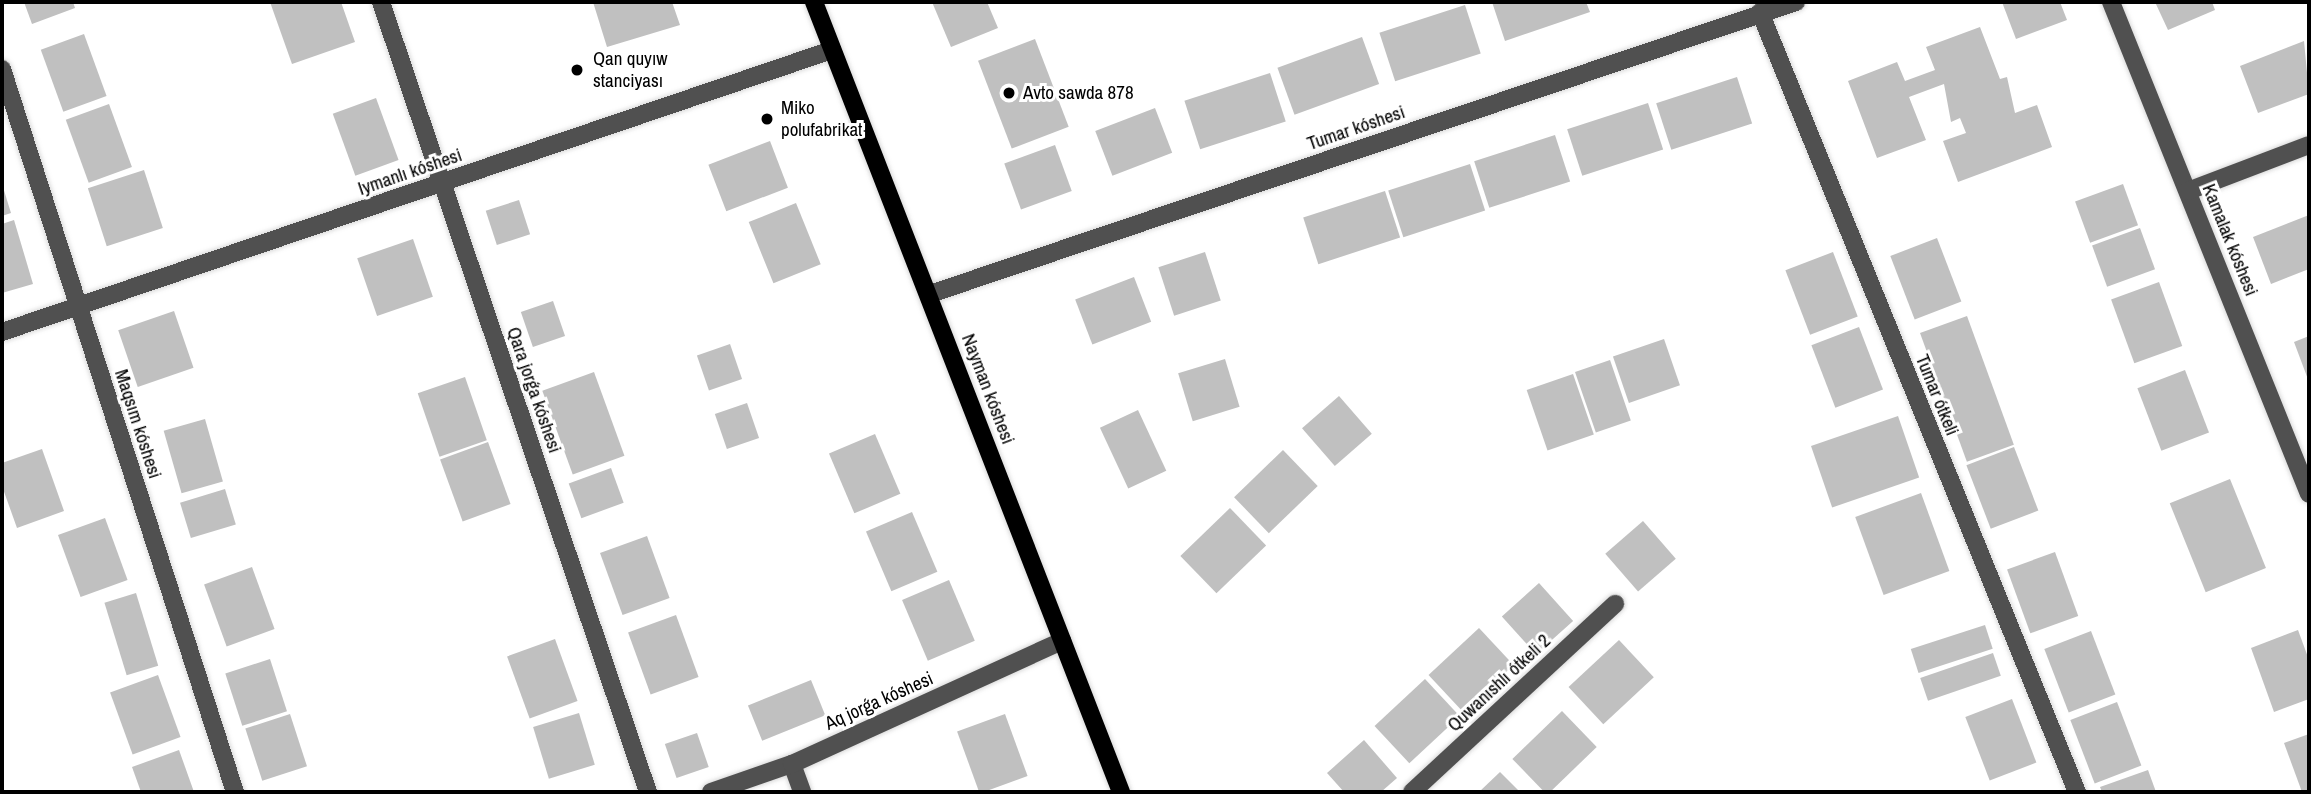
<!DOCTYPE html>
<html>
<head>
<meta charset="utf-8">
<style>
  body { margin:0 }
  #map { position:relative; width:2311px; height:794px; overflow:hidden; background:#fff; font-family:"Archivo Narrow",sans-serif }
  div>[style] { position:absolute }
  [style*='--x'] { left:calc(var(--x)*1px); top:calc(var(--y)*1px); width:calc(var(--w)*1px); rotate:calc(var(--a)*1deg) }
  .building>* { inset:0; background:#c0c0c0; transform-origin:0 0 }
  .roads { filter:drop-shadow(0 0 2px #dbdbdb) drop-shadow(0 0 2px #dbdbdb) }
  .minor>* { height:18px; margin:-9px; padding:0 9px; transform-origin:9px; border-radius:9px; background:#505050 }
  .major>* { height:18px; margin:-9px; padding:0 9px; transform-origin:9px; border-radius:9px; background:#000 }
  .dots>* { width:19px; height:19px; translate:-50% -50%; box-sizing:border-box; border:4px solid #fff; border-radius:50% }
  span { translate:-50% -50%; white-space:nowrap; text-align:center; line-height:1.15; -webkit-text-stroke:6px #fff; paint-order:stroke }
  .poi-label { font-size:19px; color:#000 }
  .left { translate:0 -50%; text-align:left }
  .street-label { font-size:19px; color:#000 }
  .frame { position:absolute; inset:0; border:4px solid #000; pointer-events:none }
</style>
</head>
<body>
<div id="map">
  <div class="building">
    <i style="clip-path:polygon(24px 2px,73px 2px,75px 8px,32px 24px)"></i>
    <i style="clip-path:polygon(270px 2px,341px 2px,355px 42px,292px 64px)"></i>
    <i style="clip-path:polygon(593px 2px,672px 2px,680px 25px,607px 47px)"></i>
    <i style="clip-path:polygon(932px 2px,987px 2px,998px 28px,951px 47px)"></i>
    <i style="clip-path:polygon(1492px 2px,1586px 2px,1590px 12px,1505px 41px)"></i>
    <i style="clip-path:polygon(2002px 2px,2060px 2px,2067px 20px,2016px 39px)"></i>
    <i style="clip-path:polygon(2155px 2px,2212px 2px,2215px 10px,2168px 30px)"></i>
    <i style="left:1465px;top:5px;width:51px;height:90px;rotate:72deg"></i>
    <i style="clip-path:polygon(1980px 27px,2000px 79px,2007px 77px,2015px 113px,2037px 105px,2052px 147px,1958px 182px,1943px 141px,1966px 133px,1960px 118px,1951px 122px,1944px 84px,1909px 97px,1926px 140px,1877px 158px,1848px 81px,1897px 62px,1905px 81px,1935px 70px,1926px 47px)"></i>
    <i style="left:84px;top:34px;width:66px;height:46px;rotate:70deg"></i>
    <i style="left:1362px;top:37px;width:50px;height:90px;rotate:70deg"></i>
    <i style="left:1035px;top:39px;width:94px;height:61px;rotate:69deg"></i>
    <i style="clip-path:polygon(2304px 41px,2309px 94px,2258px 113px,2240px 66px)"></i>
    <i style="left:1270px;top:73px;width:51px;height:90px;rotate:72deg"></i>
    <i style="left:1737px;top:77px;width:49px;height:85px;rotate:72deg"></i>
    <i style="left:376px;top:98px;width:66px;height:46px;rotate:70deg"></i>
    <i style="left:1648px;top:103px;width:49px;height:85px;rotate:72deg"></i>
    <i style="left:109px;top:104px;width:67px;height:46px;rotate:70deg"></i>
    <i style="left:1155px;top:108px;width:48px;height:64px;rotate:69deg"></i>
    <i style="left:1555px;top:135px;width:49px;height:85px;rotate:72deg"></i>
    <i style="left:770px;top:141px;width:50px;height:66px;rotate:69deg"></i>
    <i style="left:1055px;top:145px;width:49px;height:54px;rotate:70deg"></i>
    <i style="left:1470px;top:164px;width:49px;height:86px;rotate:72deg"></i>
    <i style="left:144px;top:170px;width:61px;height:59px;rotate:72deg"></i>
    <i style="clip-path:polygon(2px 184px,11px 213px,2px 216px)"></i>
    <i style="left:2123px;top:184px;width:44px;height:51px;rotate:70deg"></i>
    <i style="left:1385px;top:191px;width:49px;height:86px;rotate:72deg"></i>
    <i style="left:519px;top:200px;width:36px;height:35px;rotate:72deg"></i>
    <i style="left:796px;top:203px;width:66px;height:51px;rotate:68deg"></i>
    <i style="clip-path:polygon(2309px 215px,2309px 269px,2271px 284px,2253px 237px)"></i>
    <i style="clip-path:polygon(14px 220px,33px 284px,2px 293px,2px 224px)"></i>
    <i style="left:2140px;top:228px;width:44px;height:51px;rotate:70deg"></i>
    <i style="left:1937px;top:238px;width:68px;height:50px;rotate:69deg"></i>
    <i style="left:413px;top:239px;width:61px;height:59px;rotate:71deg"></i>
    <i style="left:1205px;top:252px;width:51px;height:49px;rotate:72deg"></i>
    <i style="left:1833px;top:252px;width:69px;height:51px;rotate:69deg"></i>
    <i style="left:1134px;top:277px;width:48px;height:63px;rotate:69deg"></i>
    <i style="left:2159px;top:282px;width:68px;height:51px;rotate:70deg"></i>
    <i style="left:553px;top:301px;width:37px;height:34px;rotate:71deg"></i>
    <i style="left:174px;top:311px;width:60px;height:59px;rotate:71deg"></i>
    <i style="left:1967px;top:316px;width:137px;height:50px;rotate:70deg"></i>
    <i style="left:1859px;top:327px;width:67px;height:51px;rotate:69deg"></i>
    <i style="clip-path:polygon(2309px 336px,2309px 382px,2294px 342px)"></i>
    <i style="left:1664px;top:339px;width:49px;height:54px;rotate:71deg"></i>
    <i style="left:730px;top:344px;width:37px;height:35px;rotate:71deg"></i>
    <i style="left:1225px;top:359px;width:50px;height:49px;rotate:73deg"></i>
    <i style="left:1610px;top:360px;width:64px;height:37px;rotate:71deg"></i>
    <i style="left:2185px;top:370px;width:67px;height:51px;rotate:69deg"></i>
    <i style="left:594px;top:372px;width:89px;height:55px;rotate:70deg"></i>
    <i style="left:1573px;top:374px;width:64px;height:49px;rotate:71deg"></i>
    <i style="left:465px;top:377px;width:67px;height:50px;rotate:71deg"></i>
    <i style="left:1339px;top:396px;width:50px;height:49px;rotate:49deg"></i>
    <i style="left:747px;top:403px;width:37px;height:34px;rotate:71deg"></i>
    <i style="left:1138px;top:410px;width:67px;height:42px;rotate:65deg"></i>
    <i style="left:1898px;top:416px;width:65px;height:92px;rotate:71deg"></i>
    <i style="left:205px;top:419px;width:65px;height:43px;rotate:74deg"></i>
    <i style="left:875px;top:434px;width:65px;height:50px;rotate:67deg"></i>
    <i style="left:488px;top:442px;width:66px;height:51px;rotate:70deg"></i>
    <i style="left:2014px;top:447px;width:68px;height:51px;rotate:69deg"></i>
    <i style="clip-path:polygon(42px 449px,64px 511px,17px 528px,2px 486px,2px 463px)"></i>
    <i style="left:1283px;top:450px;width:50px;height:68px;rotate:46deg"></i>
    <i style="left:611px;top:468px;width:37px;height:45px;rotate:70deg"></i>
    <i style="left:2230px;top:479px;width:96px;height:65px;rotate:68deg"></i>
    <i style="left:225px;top:489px;width:37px;height:47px;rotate:73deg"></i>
    <i style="left:1921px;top:493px;width:83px;height:70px;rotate:70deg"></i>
    <i style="left:1230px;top:508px;width:52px;height:69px;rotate:46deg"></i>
    <i style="left:912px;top:512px;width:65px;height:50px;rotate:67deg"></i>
    <i style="left:105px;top:518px;width:66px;height:50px;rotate:70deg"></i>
    <i style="left:1643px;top:521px;width:50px;height:50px;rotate:49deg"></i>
    <i style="left:647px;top:536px;width:66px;height:50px;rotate:70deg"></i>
    <i style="left:2055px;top:552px;width:68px;height:51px;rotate:70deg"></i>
    <i style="left:252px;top:567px;width:66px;height:51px;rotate:70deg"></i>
    <i style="left:949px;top:580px;width:66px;height:51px;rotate:67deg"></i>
    <i style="left:1539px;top:583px;width:51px;height:50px;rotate:48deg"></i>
    <i style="left:136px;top:593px;width:76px;height:33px;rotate:73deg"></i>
    <i style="left:676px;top:615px;width:66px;height:51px;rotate:70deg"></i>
    <i style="left:1985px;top:625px;width:25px;height:78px;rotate:72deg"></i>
    <i style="left:1479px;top:628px;width:51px;height:69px;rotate:47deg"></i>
    <i style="clip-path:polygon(2298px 630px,2309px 660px,2309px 699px,2274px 712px,2251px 648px)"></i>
    <i style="left:2091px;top:631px;width:68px;height:50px;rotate:69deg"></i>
    <i style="left:555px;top:639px;width:66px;height:51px;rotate:70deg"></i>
    <i style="left:1619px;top:640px;width:51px;height:69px;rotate:47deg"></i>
    <i style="left:1993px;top:653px;width:24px;height:77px;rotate:71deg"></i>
    <i style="left:270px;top:659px;width:55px;height:47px;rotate:72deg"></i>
    <i style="left:158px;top:675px;width:66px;height:51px;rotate:70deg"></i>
    <i style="left:1425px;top:679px;width:51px;height:69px;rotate:47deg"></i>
    <i style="left:811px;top:680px;width:38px;height:68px;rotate:68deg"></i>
    <i style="left:2012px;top:699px;width:68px;height:50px;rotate:69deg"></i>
    <i style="left:2117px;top:702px;width:68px;height:50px;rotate:69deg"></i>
    <i style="left:1562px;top:711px;width:50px;height:69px;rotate:46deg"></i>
    <i style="left:579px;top:713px;width:54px;height:48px;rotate:73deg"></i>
    <i style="left:290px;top:714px;width:55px;height:47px;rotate:72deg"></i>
    <i style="left:1005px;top:714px;width:66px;height:51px;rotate:70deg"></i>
    <i style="left:697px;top:733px;width:36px;height:34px;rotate:71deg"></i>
    <i style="clip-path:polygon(2309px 734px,2309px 792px,2302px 792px,2284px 743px)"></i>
    <i style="clip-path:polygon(1364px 740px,1397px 778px,1381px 792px,1344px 792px,1327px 773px)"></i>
    <i style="clip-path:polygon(179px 750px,194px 792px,141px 792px,132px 767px)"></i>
    <i style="clip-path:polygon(2148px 770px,2156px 792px,2102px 792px,2100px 787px)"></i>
    <i style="clip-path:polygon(1500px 772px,1520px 792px,1479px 792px)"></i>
  </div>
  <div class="roads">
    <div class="minor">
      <i style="--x:381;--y:2;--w:834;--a:71.33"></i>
      <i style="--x:2111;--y:2;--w:530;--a:68.08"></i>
      <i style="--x:1760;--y:12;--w:842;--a:67.88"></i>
      <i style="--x:2;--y:69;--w:760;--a:72.14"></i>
      <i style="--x:2188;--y:191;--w:129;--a:-20.8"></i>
      <i style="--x:930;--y:294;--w:914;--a:-18.63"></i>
      <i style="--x:2;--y:332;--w:877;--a:-18.77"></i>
      <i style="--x:792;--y:764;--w:30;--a:70"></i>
      <i style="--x:711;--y:792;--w:86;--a:-19.1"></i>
      <i style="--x:792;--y:764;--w:297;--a:-24.5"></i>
      <i style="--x:1412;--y:792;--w:277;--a:-42.8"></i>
    </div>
    <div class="major">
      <i style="--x:814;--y:2;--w:848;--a:68.76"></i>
    </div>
  </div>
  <div class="dots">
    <i style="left:577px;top:70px;background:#000"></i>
    <i style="left:1009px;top:93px;background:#000"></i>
    <i style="left:767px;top:119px;background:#000"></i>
  </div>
  <div class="poi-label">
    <span class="left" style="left:593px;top:70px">Qan quyıw<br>stanciyası</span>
    <span class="left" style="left:1023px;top:93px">Avto sawda 878</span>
    <span class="left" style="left:781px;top:119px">Miko<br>polufabrikat</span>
  </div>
  <div class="street-label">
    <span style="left:1356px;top:128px;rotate:-19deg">Tumar kóshesi</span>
    <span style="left:410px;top:172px;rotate:-19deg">Iymanlı kóshesi</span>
    <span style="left:2230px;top:240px;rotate:68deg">Kamalak kóshesi</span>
    <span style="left:988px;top:389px;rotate:69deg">Nayman kóshesi</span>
    <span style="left:534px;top:390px;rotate:71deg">Qara jorǵa kóshesi</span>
    <span style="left:1937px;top:395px;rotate:68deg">Tumar ótkeli</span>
    <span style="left:138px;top:424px;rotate:72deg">Maqsım kóshesi</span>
    <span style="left:1499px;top:683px;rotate:-43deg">Quwanıshlı ótkeli 2</span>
    <span style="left:879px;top:701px;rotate:-24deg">Aq jorǵa kóshesi</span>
  </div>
  <div class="frame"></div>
</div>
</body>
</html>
